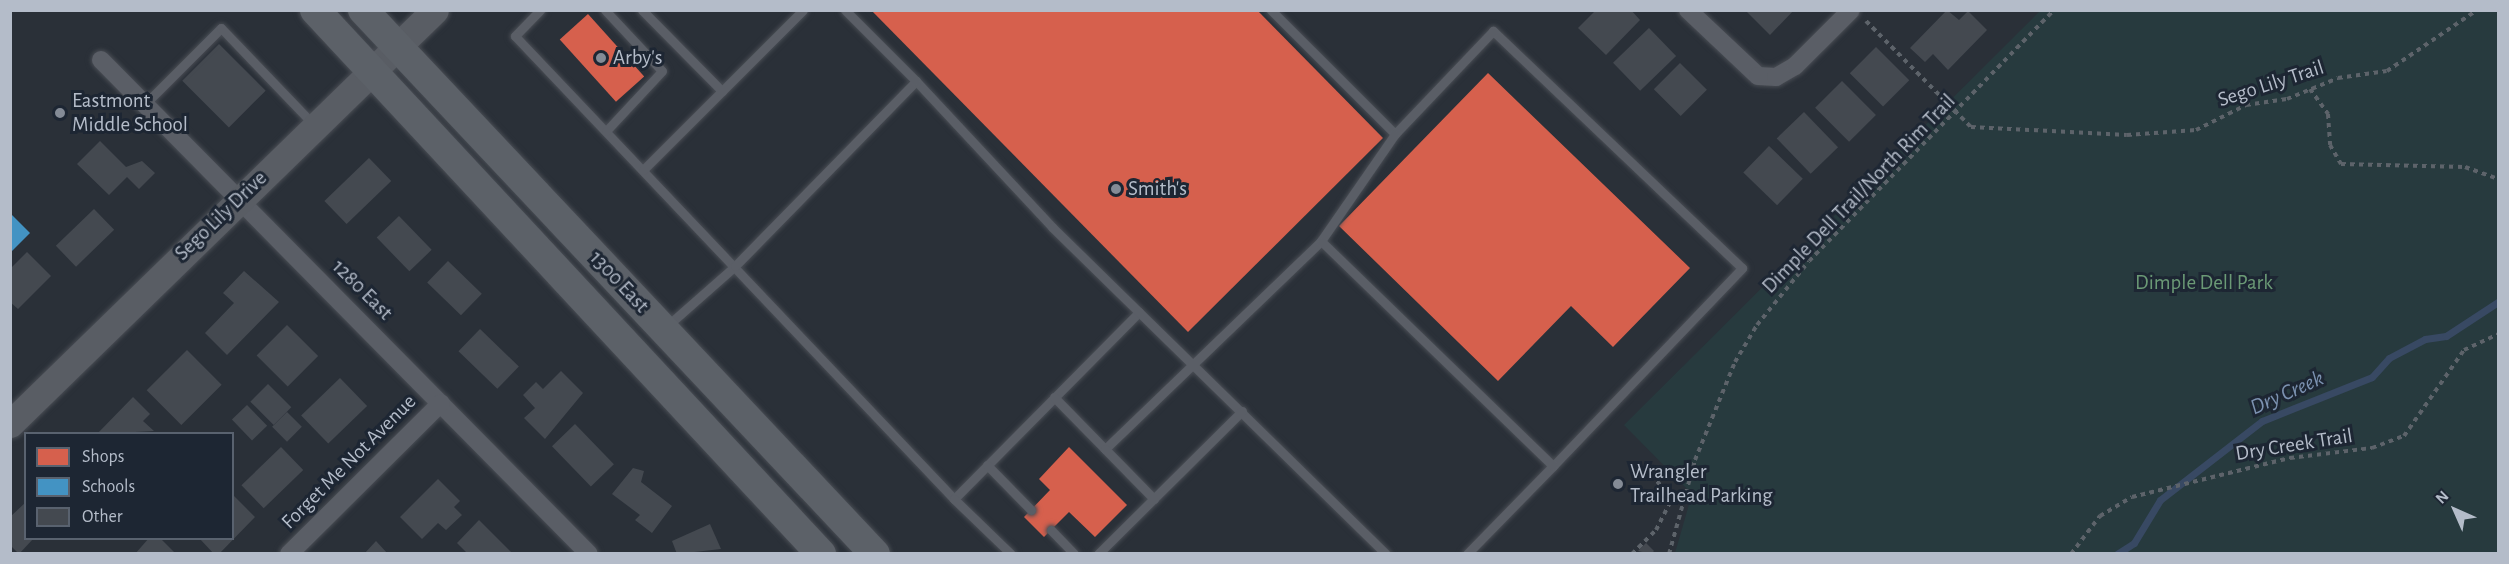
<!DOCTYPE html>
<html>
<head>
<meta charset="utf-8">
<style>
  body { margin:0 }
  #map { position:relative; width:2509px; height:564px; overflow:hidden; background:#2a3038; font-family:"Alegreya Sans",sans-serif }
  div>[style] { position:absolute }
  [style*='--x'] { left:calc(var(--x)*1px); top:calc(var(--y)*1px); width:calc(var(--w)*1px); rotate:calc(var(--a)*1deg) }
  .green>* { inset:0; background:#273a3e }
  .shops>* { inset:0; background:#d6604d; transform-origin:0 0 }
  .schools>* { inset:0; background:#4393c3 }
  .stream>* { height:7px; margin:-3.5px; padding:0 3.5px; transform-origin:3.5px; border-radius:3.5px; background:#384963 }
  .building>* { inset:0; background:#444950; transform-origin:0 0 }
  .path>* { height:4px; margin-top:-2px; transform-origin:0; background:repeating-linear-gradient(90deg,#5d636a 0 4.5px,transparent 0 9px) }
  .roads { filter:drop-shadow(0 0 2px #484c53) drop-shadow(0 0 2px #484c53) }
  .lane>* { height:9px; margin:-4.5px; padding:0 4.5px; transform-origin:4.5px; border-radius:4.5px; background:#5a5e66 }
  .street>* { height:18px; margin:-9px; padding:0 9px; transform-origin:9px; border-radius:9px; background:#5a5e66 }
  .secondary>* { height:27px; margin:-13.5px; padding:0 13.5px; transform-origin:13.5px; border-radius:13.5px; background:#595d64 }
  .primary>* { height:30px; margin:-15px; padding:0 15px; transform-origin:15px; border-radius:15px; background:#5c6168 }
  .dots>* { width:16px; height:16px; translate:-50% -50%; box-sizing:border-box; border:3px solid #1d2633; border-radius:50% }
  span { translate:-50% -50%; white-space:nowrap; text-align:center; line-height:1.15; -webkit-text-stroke:6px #1d2633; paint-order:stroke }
  .poi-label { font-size:21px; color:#b4bcc9 }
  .left { translate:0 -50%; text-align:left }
  .street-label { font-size:21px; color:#b4bcc9 }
  .park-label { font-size:21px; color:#6b9a76 }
  .water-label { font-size:22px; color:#7c92b1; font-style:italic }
  .frame { position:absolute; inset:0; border:12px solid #b4bcc9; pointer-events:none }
  .legend { position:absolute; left:24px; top:432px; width:210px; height:108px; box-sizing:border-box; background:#1d2633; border:2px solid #59626f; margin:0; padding:8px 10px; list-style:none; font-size:18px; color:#b4bcc9 }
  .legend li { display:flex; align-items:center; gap:12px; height:30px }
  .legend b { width:30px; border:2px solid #59626f }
  .north { position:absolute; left:2425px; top:480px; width:60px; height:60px; -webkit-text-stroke:4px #1d2633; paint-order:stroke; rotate:315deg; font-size:16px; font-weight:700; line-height:24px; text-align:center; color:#b4bcc9 }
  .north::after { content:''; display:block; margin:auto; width:21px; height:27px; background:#b4bcc9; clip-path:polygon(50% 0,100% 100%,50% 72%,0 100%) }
</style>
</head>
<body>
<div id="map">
  <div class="green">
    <i style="clip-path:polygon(2040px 11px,2498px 11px,2498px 553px,1675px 553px,1692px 494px,1624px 425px)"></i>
  </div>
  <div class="shops">
    <i style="clip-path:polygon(871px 10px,1257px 10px,1383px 138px,1188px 332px)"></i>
    <i style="left:588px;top:14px;width:84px;height:38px;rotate:48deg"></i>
    <i style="clip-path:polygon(1488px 73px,1690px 268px,1613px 347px,1571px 306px,1498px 381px,1339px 226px)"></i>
    <i style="clip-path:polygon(1069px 447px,1127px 505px,1095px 537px,1069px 512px,1044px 537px,1024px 517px,1050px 490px,1039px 479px)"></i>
  </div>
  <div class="schools">
    <i style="clip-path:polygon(10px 213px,30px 233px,10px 253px)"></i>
  </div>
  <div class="stream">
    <i style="--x:2117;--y:554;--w:20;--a:-33"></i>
    <i style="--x:2134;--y:543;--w:50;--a:-58.8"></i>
    <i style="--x:2160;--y:500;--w:129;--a:-37.8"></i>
    <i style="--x:2262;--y:421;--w:118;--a:-21.8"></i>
    <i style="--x:2372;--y:377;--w:25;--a:-48"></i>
    <i style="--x:2389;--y:358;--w:41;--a:-27.8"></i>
    <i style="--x:2425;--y:339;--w:21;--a:-8"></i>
    <i style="--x:2446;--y:336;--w:62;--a:-33.2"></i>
  </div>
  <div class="building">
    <i style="clip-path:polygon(1596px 10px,1631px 10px,1640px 20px,1606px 55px,1578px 28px)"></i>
    <i style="clip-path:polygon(1745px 10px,1794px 10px,1770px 35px)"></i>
    <i style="clip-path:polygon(1947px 10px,1959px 20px,1968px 11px,1987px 30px,1948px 70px,1933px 54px,1925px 62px,1910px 48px)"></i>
    <i style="left:1649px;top:28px;width:39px;height:50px;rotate:46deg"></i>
    <i style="left:219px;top:44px;width:66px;height:52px;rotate:45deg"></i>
    <i style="left:1876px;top:47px;width:47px;height:37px;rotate:45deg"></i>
    <i style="left:1680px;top:63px;width:38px;height:37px;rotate:45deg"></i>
    <i style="left:1842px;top:81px;width:48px;height:38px;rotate:45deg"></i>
    <i style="left:1804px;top:112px;width:49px;height:38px;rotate:46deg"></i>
    <i style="clip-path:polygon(100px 141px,126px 167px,142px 161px,155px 173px,139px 189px,127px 177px,109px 195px,77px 164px)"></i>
    <i style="left:1769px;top:146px;width:47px;height:37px;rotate:44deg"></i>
    <i style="left:369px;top:158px;width:32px;height:62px;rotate:46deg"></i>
    <i style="left:94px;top:209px;width:29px;height:53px;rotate:46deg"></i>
    <i style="left:399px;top:216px;width:47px;height:31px;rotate:46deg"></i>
    <i style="clip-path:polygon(27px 252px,51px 276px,18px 309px,10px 302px,10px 269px)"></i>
    <i style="left:448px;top:261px;width:47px;height:30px;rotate:44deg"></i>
    <i style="clip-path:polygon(244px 271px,279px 302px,227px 355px,205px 333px,234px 303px,223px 293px)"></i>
    <i style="left:287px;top:325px;width:44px;height:43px;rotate:45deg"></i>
    <i style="left:480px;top:329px;width:54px;height:31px;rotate:44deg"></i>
    <i style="left:187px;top:350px;width:49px;height:57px;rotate:45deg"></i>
    <i style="clip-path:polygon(561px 371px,583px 393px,545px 439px,524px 418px,535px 408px,523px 395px,536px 382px,543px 389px)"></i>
    <i style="left:340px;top:378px;width:39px;height:54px;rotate:46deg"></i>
    <i style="left:268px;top:384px;width:33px;height:25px;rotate:45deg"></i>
    <i style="clip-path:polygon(133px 397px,150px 414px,143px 421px,154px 431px,97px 434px)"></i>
    <i style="left:247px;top:405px;width:29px;height:21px;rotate:46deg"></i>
    <i style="left:287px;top:412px;width:21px;height:21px;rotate:45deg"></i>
    <i style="left:575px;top:424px;width:56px;height:32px;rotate:46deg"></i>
    <i style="left:281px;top:447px;width:32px;height:55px;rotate:46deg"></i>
    <i style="clip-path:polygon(633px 468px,644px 471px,641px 482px,672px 506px,652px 533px,635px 520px,640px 515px,612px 494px)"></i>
    <i style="clip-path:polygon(438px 479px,460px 501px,454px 507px,462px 515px,446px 530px,438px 523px,422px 539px,400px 517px)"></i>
    <i style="clip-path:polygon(232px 494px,255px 517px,219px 554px,214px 554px,199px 538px,232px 538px)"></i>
    <i style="clip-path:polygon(26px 502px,26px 538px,34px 538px,19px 554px,10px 545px,10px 517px)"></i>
    <i style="clip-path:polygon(479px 520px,513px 554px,468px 554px,457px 543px)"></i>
    <i style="clip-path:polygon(710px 524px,721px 549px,677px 554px,672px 541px)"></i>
    <i style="clip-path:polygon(149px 538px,160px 538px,176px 554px,135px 554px)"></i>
    <i style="clip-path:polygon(376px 541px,388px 554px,364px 554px)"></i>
    <i style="clip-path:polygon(1646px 543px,1654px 551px,1651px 554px,1638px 551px)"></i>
  </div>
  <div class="path">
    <i style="--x:1866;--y:21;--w:149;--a:45.3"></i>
    <i style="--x:1971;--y:127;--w:156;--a:2.9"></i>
    <i style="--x:2127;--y:135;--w:69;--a:-4.1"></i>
    <i style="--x:2196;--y:130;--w:56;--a:-26.6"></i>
    <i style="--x:2246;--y:105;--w:41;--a:-8.3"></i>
    <i style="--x:2287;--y:99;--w:55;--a:-22.4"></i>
    <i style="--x:2338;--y:78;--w:49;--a:-8.1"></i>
    <i style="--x:2387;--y:71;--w:109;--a:-34.1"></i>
    <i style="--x:2310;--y:89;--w:31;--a:54"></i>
    <i style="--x:2328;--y:114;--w:31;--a:86"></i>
    <i style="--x:2330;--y:145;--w:22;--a:60"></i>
    <i style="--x:2341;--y:164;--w:124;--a:1.4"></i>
    <i style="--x:2465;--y:167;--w:35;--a:20"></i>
    <i style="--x:1632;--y:554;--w:34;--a:-45"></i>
    <i style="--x:1656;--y:530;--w:36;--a:-63"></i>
    <i style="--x:1672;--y:498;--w:25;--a:-132"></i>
    <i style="--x:1669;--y:554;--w:98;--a:-74.5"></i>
    <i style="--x:1695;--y:460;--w:106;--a:-67.8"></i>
    <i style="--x:1735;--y:362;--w:43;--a:-59.3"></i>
    <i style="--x:1757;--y:325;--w:82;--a:-50.9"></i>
    <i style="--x:1809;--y:261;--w:351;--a:-45.7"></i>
    <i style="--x:2071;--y:554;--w:48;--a:-52.7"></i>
    <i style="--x:2100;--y:516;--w:37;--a:-31"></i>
    <i style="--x:2132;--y:497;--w:163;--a:-13.9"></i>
    <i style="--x:2290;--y:458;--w:83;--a:-7"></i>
    <i style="--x:2372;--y:448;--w:34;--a:-21"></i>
    <i style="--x:2404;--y:436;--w:105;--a:-55.1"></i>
    <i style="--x:2464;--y:350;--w:38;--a:-25"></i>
  </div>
  <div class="roads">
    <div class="lane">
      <i style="--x:540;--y:10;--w:36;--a:134"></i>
      <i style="--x:515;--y:36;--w:638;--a:46.52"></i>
      <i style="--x:954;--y:499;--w:263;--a:-45.3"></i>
      <i style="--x:605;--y:10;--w:83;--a:46.9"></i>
      <i style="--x:662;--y:71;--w:82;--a:133"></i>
      <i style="--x:642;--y:10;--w:114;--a:45.4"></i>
      <i style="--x:1271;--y:10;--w:175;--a:45"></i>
      <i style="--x:916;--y:81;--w:200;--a:47"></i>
      <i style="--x:1052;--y:227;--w:467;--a:44.4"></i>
      <i style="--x:146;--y:103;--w:106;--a:-45"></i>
      <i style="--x:221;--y:28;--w:133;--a:46.2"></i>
      <i style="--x:643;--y:170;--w:226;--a:-45"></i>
      <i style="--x:667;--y:326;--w:91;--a:-41.4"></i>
      <i style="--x:735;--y:266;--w:259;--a:-45.6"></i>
      <i style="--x:916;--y:81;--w:100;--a:-135"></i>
      <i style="--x:1054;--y:397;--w:73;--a:45.6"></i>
      <i style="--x:1105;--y:449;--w:300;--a:-43.9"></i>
      <i style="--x:1105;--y:449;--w:70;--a:45.6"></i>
      <i style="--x:987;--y:465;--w:63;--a:45.6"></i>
      <i style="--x:954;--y:499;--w:79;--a:44"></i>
      <i style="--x:1051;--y:530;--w:33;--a:46"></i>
      <i style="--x:1098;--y:554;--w:203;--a:-44.8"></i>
      <i style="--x:1467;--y:554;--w:123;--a:-45.7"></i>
      <i style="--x:1553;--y:466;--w:274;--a:-46.3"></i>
      <i style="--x:1742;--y:268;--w:344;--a:-136.4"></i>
      <i style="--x:1493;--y:31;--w:142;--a:133.6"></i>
      <i style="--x:1395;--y:134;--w:130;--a:124.7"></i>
      <i style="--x:1321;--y:241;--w:323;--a:44.1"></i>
    </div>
    <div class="street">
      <i style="--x:1688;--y:10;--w:96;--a:43.3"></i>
      <i style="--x:1758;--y:76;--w:18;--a:3"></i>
      <i style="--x:1776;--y:77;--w:22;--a:-30"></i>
      <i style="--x:1795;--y:66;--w:79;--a:-45"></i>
      <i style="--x:101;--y:60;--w:694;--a:45.35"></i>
      <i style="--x:289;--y:554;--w:214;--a:-44.8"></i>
    </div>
    <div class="secondary">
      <i style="--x:10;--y:424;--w:593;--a:-44.25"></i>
    </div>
    <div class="primary">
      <i style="--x:315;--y:10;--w:743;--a:47.07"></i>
      <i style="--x:363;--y:10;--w:747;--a:46.74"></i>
    </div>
  </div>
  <div class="dots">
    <i style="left:601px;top:58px;background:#848b96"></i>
    <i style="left:60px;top:113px;background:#848b96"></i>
    <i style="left:1116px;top:189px;background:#848b96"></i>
    <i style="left:1618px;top:484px;background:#848b96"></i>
  </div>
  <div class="poi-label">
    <span class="left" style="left:613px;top:58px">Arby's</span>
    <span class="left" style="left:72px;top:113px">Eastmont<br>Middle School</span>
    <span class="left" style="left:1128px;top:189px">Smith's</span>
    <span class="left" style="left:1630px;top:484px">Wrangler<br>Trailhead Parking</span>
  </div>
  <div class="street-label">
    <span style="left:2271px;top:84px;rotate:-18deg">Sego Lily Trail</span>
    <span style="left:1859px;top:194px;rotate:-46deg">Dimple Dell Trail/North Rim Trail</span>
    <span style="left:221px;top:216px;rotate:-44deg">Sego Lily Drive</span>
    <span style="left:619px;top:282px;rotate:47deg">1300 East</span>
    <span style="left:362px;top:290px;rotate:45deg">1280 East</span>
    <span style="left:2294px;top:445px;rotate:-9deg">Dry Creek Trail</span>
    <span style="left:349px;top:462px;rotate:-45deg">Forget Me Not Avenue</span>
  </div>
  <div class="park-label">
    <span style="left:2204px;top:283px">Dimple Dell Park</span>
  </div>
  <div class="water-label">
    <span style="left:2287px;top:393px;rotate:-24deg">Dry Creek</span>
  </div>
  <div class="frame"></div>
  <ul class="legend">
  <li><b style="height:16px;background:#d6604d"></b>Shops</li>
  <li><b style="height:16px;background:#4393c3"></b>Schools</li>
  <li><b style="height:16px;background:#444950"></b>Other</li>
  </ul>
  <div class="north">N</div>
</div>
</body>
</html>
